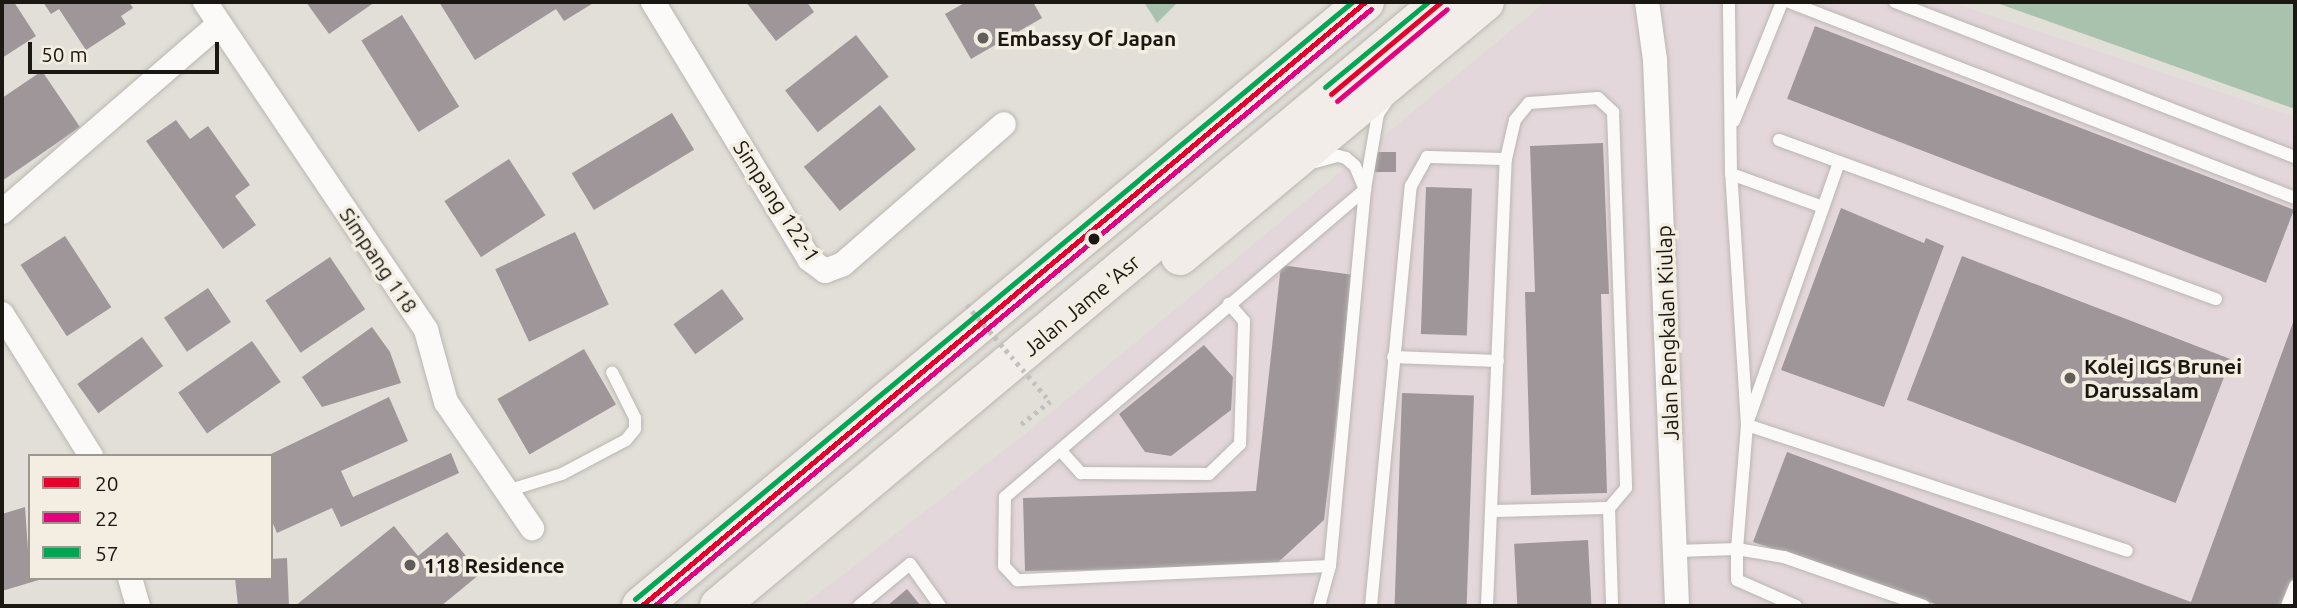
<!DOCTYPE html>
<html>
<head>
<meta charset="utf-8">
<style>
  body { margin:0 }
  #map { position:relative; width:2297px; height:608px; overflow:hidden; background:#e2dfd8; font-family:Ubuntu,sans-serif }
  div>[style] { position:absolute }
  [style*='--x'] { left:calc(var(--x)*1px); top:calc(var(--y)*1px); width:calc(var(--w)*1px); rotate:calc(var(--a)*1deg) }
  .commercial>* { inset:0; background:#e4d7db }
  .forest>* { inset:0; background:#a9c2ae }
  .building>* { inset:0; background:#9e9699; transform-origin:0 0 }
  .path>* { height:4.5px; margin-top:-2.25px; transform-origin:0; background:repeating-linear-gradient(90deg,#c1c0be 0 3.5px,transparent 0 8.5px) }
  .roads { filter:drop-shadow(0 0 2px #b9b7b2) drop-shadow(0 0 2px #b9b7b2) }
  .lane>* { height:12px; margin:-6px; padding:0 6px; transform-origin:6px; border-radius:6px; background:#fbfaf9 }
  .street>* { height:24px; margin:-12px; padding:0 12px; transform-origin:12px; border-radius:12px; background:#fbfaf9 }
  .primary>* { height:38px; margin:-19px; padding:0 19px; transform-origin:19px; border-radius:19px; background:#f2ede9 }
  .path-bridge>* { height:4.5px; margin-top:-2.25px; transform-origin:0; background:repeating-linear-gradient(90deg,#c1c0be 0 3.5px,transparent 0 8.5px) }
  .bus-1>* { height:5px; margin:-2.5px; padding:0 2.5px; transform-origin:2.5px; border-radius:2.5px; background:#e4002b }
  .bus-2>* { height:5px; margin:-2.5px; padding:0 2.5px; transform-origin:2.5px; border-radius:2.5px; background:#e5007d }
  .bus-3>* { height:5px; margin:-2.5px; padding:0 2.5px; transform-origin:2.5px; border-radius:2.5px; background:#00a651 }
  .dots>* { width:19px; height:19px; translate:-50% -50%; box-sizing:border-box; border:4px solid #f3eee1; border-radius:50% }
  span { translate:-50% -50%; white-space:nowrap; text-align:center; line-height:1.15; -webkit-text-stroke:7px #f3eee1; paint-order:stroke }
  .poi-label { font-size:21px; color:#1b1814; font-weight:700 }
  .left { translate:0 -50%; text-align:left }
  .street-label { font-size:21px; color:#1b1814 }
  .frame { position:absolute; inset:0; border:4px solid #1b1814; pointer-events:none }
  .legend { position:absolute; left:28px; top:454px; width:245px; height:126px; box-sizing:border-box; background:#f3eee1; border:2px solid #9d988f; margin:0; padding:9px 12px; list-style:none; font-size:21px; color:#1b1814 }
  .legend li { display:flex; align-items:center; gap:14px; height:35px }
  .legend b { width:35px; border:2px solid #9d988f }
  .scale { position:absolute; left:28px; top:42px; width:191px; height:32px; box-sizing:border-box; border:4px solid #1b1814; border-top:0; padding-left:9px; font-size:21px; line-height:24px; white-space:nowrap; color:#1b1814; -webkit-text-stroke:5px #f3eee1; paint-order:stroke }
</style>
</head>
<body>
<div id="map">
  <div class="commercial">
    <i style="clip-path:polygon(1545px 2px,1951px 2px,2295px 117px,2295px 606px,802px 606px,1025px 434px)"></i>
  </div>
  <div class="forest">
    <i style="clip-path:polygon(1144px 2px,1178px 2px,1157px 23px)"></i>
    <i style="clip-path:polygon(1994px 2px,2295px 2px,2295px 109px)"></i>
  </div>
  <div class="building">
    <i style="clip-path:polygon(2px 2px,14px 2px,36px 36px,2px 58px)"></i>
    <i style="clip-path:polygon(43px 2px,129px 2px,133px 8px,121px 16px,126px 24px,86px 50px,59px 9px,51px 14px)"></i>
    <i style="clip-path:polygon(306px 2px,375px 2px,329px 34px)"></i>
    <i style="clip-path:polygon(439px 2px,595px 2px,564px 21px,556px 9px,475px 60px)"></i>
    <i style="clip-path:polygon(746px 2px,807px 2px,814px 12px,776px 41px)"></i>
    <i style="clip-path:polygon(966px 2px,1033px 2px,1042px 18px,971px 59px,945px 14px)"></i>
    <i style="left:402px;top:15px;width:108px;height:48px;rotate:58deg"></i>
    <i style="left:1815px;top:26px;width:513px;height:78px;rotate:21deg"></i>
    <i style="left:856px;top:35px;width:53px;height:90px;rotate:52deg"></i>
    <i style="clip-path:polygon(42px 71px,80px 127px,2px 181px,2px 98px)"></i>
    <i style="left:880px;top:105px;width:57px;height:98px;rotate:51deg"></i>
    <i style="left:672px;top:113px;width:43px;height:117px;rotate:59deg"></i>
    <i style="clip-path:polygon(176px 120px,190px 139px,208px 126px,250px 185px,235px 196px,256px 225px,223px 249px,146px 141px)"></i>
    <i style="clip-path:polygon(1603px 143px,1609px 294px,1601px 294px,1607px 493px,1531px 495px,1525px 292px,1535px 292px,1530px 146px)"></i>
    <i style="left:1375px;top:152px;width:21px;height:20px"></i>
    <i style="left:509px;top:159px;width:67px;height:77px;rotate:57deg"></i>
    <i style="left:1426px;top:187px;width:46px;height:147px;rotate:2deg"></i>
    <i style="clip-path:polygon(1841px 208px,1924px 243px,1926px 238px,1944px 246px,1884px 407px,1781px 370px)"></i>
    <i style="left:575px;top:232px;width:80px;height:88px;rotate:65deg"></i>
    <i style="left:65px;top:236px;width:85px;height:53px;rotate:57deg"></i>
    <i style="left:1962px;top:256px;width:288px;height:154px;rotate:21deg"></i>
    <i style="left:330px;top:257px;width:63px;height:78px;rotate:56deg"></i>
    <i style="clip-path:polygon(1281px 265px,1354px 275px,1324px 520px,1273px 567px,1025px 571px,1023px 498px,1256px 491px)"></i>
    <i style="left:208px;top:288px;width:41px;height:53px;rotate:56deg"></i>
    <i style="left:722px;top:289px;width:37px;height:60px;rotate:54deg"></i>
    <i style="clip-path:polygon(2295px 317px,2295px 575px,2283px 606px,1941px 606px,1753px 542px,1787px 452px,2191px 602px)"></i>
    <i style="clip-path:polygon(372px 327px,390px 352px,401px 383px,322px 407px,302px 377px)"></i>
    <i style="left:142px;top:337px;width:36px;height:80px;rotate:54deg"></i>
    <i style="left:252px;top:341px;width:50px;height:90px;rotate:55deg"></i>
    <i style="clip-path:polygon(1204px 345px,1233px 377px,1231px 410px,1171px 456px,1145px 452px,1119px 414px)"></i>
    <i style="left:584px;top:349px;width:64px;height:100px;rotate:60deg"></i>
    <i style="left:1402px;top:393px;width:72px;height:213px;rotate:2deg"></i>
    <i style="clip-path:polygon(389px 397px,408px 441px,341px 471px,353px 497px,451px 453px,459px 473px,341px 527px,332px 508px,277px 533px,271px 519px,271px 454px)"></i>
    <i style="clip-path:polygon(25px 507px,30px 578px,42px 579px,2px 591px,2px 514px)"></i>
    <i style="clip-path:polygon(394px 526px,418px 556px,447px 532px,480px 574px,441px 606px,295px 606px)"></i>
    <i style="left:1588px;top:540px;width:66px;height:74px;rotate:87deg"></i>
    <i style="clip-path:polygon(287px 558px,289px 606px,238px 606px,235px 578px,271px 578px,271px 559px)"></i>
    <i style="clip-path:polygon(907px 589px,921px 606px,887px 606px)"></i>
  </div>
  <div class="path">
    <i style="--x:1021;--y:424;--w:37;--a:-38"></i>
  </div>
  <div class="roads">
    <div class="lane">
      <i style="--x:1789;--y:2;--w:543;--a:21.17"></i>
      <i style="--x:1895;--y:2;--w:429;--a:21.2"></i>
      <i style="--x:1734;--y:121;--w:128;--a:-68"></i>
      <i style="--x:1779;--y:140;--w:465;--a:20"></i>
      <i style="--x:1315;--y:162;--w:24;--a:-15"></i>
      <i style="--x:1338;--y:156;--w:8;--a:14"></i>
      <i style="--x:1346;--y:158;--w:12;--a:42"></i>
      <i style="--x:1355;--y:166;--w:25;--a:67"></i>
      <i style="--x:1731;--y:174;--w:98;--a:19.7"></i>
      <i style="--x:1393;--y:357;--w:105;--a:2.2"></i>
      <i style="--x:1749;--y:418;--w:270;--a:-70.6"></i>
      <i style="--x:1747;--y:425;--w:400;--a:18.3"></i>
      <i style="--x:1061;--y:451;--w:30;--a:48"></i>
      <i style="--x:1081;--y:473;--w:128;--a:0.4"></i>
      <i style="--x:1209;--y:474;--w:43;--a:-44.1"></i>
      <i style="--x:1240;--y:444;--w:123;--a:-88.1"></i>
      <i style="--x:1244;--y:321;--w:23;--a:-131"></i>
      <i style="--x:510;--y:490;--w:54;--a:-17.1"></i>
      <i style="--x:562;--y:474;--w:72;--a:-28"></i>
      <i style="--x:626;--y:440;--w:14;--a:-51"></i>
      <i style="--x:635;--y:429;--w:11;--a:-90"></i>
      <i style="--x:635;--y:418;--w:51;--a:-116.6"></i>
      <i style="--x:1492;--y:511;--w:117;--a:-1.5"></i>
      <i style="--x:1676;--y:551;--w:61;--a:-1.9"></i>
      <i style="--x:1737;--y:549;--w:124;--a:-85.4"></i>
      <i style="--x:1747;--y:425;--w:252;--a:-93.6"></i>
      <i style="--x:1731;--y:174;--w:172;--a:-90.7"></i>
      <i style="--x:1330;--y:566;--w:313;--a:177.4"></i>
      <i style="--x:1017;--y:580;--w:19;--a:-133"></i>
      <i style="--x:1004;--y:566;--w:69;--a:-89.2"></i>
      <i style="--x:1005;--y:497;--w:474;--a:-40.5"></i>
      <i style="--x:859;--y:606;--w:66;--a:-39.5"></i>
      <i style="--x:910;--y:564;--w:52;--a:54.5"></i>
      <i style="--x:1319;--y:606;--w:41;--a:-74.6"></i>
      <i style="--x:1330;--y:566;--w:379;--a:-84.7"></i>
      <i style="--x:1365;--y:189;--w:76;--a:-80.2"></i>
      <i style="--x:1378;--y:114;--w:14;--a:-56"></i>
      <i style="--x:1371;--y:606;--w:422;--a:-84.6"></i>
      <i style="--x:1411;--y:186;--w:33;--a:-61"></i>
      <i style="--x:1427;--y:157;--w:79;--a:1.5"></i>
      <i style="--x:1487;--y:606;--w:447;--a:-87.6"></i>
      <i style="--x:1506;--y:159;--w:40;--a:-77"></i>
      <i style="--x:1515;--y:120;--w:22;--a:-51"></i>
      <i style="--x:1529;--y:103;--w:69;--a:-4.1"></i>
      <i style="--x:1598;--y:98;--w:21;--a:43"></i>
      <i style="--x:1613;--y:112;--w:376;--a:88"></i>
      <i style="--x:1626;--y:488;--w:26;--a:130"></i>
      <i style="--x:1609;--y:508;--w:98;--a:88.2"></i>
      <i style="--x:1796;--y:606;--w:64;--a:-156.2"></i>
      <i style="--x:1737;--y:580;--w:31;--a:-90"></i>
      <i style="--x:1737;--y:549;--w:48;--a:9.7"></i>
      <i style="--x:1784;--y:557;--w:148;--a:19.3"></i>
      <i style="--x:2287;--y:606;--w:22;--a:-68"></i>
    </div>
    <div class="street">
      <i style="--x:205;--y:2;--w:396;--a:56"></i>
      <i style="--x:426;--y:330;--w:75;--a:74.5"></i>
      <i style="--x:446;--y:402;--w:153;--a:55.7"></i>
      <i style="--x:653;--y:2;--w:301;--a:58.7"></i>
      <i style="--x:809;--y:259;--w:20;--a:37"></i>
      <i style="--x:825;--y:271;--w:19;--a:-21"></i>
      <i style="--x:843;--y:264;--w:213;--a:-41"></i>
      <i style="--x:1647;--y:2;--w:59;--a:82.1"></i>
      <i style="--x:1655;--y:60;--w:546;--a:87.69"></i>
      <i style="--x:2;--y:212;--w:287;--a:-40.9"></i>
      <i style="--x:2;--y:314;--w:168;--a:57.9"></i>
      <i style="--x:130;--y:578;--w:29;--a:74"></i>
    </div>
    <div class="primary">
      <i style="--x:1180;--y:256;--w:397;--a:-39.8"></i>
      <i style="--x:641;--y:606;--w:943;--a:-39.84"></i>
      <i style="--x:719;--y:606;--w:941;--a:-39.91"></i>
    </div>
  </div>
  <div class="path-bridge">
    <i style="--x:967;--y:305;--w:127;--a:49.2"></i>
  </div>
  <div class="bus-1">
    <i style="--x:1331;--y:94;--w:143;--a:-39.9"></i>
    <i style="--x:641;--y:606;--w:943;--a:-39.84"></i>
  </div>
  <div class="bus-2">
    <i style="--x:1337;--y:101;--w:143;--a:-39.9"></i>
    <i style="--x:654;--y:606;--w:933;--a:-39.78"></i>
  </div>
  <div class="bus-3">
    <i style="--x:1325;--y:87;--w:134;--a:-39.5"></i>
    <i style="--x:635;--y:599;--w:933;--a:-39.78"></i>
  </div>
  <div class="dots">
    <i style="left:983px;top:38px;background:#615e59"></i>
    <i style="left:1094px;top:239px;background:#1b1814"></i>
    <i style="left:2070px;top:378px;background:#615e59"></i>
    <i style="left:410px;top:565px;background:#615e59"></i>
  </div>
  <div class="poi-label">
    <span class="left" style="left:997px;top:38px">Embassy Of Japan</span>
    <span class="left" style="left:2084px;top:378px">Kolej IGS Brunei<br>Darussalam</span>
    <span class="left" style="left:424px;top:565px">118 Residence</span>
  </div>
  <div class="street-label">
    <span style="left:777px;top:201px;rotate:57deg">Simpang 122-1</span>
    <span style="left:379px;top:260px;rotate:56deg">Simpang 118</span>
    <span style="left:1081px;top:305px;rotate:-40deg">Jalan Jame 'Asr</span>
    <span style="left:1667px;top:333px;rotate:-92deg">Jalan Pengkalan Kiulap</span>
  </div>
  <div class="frame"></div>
  <ul class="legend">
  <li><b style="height:9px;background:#e4002b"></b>20</li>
  <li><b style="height:9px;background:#e5007d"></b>22</li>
  <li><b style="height:9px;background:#00a651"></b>57</li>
  </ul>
  <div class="scale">50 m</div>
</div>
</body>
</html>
